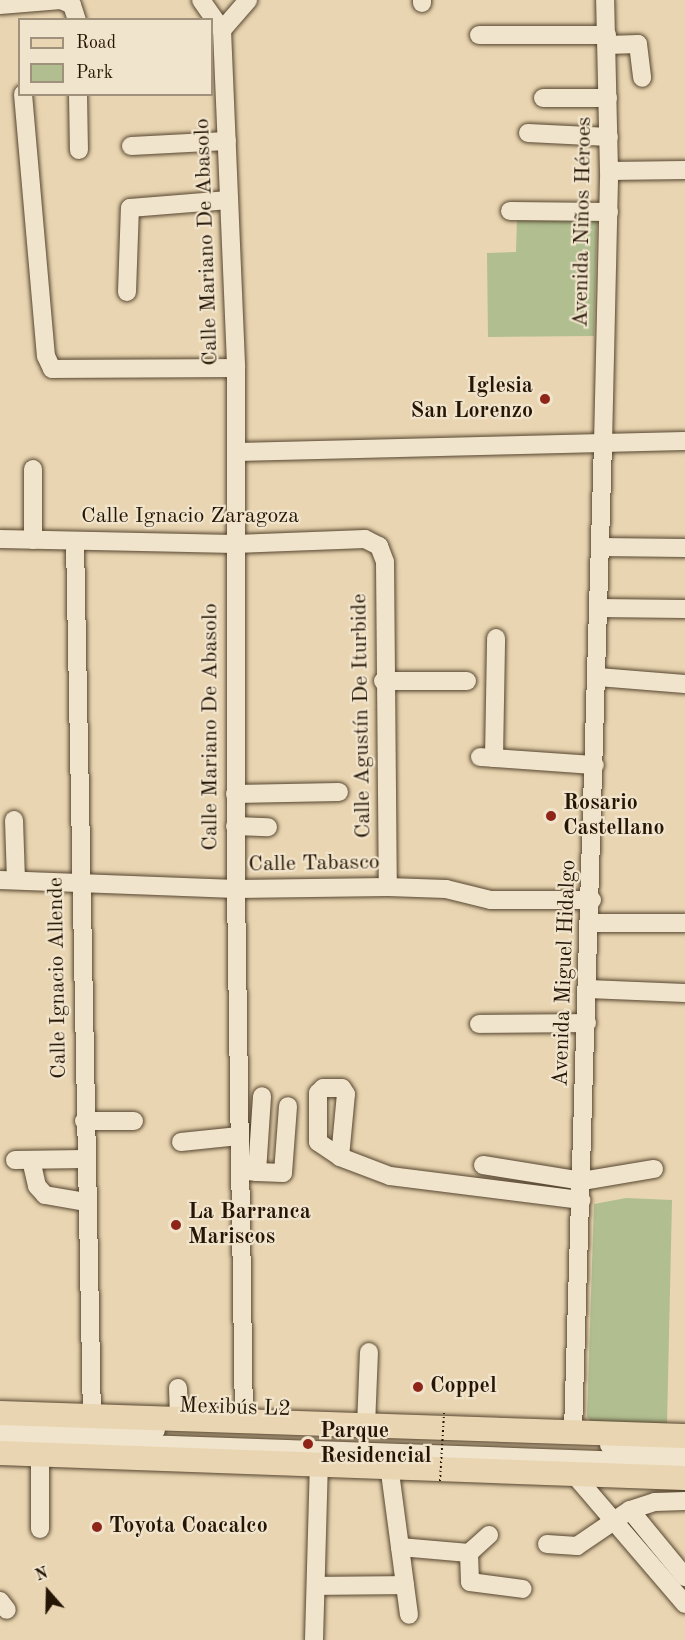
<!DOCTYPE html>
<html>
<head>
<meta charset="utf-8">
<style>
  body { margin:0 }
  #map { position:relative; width:685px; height:1640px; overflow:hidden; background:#e9d5b1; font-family:"Old Standard TT",serif }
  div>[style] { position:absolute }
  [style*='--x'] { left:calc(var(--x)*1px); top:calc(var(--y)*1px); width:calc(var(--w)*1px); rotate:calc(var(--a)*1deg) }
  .green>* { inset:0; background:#b0be90 }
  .roads { filter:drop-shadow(0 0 2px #55452f) drop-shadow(0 0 2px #55452f) }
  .minor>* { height:18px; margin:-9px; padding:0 9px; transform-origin:9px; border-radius:9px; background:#f1e4cc }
  .major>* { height:24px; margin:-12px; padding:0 12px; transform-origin:12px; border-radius:12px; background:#e9d5b1 }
  .path-bridge>* { height:2px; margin-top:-1px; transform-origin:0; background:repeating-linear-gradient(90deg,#241504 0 1.5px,transparent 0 4.5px) }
  .dots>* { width:16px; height:16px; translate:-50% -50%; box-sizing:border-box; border:3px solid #f1e4cc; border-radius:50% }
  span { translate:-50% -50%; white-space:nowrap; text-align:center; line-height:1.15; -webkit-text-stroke:4.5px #f1e4cc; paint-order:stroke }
  .street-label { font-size:22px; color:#241504 }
  .poi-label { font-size:22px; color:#241504; font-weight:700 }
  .right { translate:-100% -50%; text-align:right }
  .left { translate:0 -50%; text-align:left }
  .legend { position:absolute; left:18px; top:18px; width:195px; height:78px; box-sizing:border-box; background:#f1e4cc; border:2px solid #9f917c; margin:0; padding:8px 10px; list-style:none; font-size:18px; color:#241504 }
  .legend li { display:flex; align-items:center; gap:12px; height:30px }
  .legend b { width:30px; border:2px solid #9f917c }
  .north { position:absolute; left:18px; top:1562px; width:60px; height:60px; -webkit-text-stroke:4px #f1e4cc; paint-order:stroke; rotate:340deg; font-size:16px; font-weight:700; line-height:24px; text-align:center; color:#241504 }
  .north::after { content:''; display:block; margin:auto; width:21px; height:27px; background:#241504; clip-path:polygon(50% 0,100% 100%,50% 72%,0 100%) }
</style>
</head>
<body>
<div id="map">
  <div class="green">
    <i style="clip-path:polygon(517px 218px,597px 220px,594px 336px,488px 337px,487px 253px,516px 252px)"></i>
    <i style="clip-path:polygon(626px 1198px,672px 1200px,667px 1425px,594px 1424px,587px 1417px,594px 1204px)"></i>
  </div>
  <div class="roads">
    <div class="minor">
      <i style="--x:201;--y:0;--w:37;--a:55"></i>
      <i style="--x:422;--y:3;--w:3;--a:-90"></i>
      <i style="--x:0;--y:5;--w:61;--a:-4.7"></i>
      <i style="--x:61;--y:0;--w:12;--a:24"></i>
      <i style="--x:72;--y:5;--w:16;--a:72"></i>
      <i style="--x:222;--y:30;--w:338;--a:87.6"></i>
      <i style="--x:236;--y:368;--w:521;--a:90"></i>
      <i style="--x:236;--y:889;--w:535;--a:89.14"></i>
      <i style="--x:222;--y:30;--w:40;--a:-49"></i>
      <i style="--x:479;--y:35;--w:128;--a:0"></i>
      <i style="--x:607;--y:45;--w:31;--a:-2"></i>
      <i style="--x:638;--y:44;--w:34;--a:83"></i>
      <i style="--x:23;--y:94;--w:263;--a:85"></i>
      <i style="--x:46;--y:356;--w:14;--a:65"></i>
      <i style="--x:52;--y:369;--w:184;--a:-0.3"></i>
      <i style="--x:78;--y:94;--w:56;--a:89"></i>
      <i style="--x:543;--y:98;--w:65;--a:0"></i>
      <i style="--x:528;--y:133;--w:81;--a:2.8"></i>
      <i style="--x:131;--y:146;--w:96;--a:-3"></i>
      <i style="--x:609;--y:171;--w:76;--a:-0.8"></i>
      <i style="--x:510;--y:211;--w:99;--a:0.6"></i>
      <i style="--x:127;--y:292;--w:84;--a:-88"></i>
      <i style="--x:130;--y:208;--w:99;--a:-4.6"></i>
      <i style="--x:236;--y:452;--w:449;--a:-1.4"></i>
      <i style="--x:33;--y:469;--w:71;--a:90"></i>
      <i style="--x:0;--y:539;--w:235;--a:1.2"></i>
      <i style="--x:235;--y:544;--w:130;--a:-2.2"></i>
      <i style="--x:365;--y:539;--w:16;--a:27"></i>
      <i style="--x:379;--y:546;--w:17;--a:69"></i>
      <i style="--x:385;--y:562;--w:325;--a:89.5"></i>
      <i style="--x:75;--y:541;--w:874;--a:88.89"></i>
      <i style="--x:600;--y:547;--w:85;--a:0.7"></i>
      <i style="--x:599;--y:608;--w:86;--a:0.7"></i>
      <i style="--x:598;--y:677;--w:87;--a:4.6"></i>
      <i style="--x:383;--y:681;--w:84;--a:0"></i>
      <i style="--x:480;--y:757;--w:115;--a:4"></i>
      <i style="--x:494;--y:758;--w:120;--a:-89"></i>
      <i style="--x:235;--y:794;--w:104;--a:-1.1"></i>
      <i style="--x:14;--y:820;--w:60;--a:88.1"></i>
      <i style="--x:235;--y:826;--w:33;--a:2"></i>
      <i style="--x:0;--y:880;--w:236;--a:2.2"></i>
      <i style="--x:236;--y:889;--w:152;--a:-0.8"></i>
      <i style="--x:388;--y:887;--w:58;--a:2"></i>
      <i style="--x:446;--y:889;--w:46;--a:13.7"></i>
      <i style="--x:491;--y:900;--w:101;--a:0"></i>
      <i style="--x:591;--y:923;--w:94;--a:0"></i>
      <i style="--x:588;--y:989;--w:97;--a:2.4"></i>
      <i style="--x:479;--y:1024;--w:108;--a:-0.5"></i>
      <i style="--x:84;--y:1121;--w:50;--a:0"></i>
      <i style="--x:181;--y:1142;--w:58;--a:-5.9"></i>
      <i style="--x:340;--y:1157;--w:63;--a:-84.6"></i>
      <i style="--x:346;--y:1094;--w:7;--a:-124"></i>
      <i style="--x:342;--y:1088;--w:19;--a:180"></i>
      <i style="--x:323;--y:1088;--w:7;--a:135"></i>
      <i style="--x:318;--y:1093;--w:49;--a:90"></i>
      <i style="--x:318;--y:1142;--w:27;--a:34"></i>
      <i style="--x:340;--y:1157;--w:53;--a:20.8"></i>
      <i style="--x:390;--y:1176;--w:193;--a:7.2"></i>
      <i style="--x:15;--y:1160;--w:70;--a:-0.8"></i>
      <i style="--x:31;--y:1160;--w:27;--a:77"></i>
      <i style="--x:37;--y:1186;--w:12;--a:48"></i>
      <i style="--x:45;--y:1195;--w:42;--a:9.7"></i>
      <i style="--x:483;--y:1165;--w:100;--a:9.2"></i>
      <i style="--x:582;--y:1181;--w:73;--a:-9.5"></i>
      <i style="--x:248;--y:1171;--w:9;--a:6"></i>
      <i style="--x:257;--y:1172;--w:76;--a:-86.2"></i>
      <i style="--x:257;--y:1172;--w:26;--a:2"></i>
      <i style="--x:283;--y:1173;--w:67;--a:-85.7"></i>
      <i style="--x:178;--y:1388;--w:32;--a:88"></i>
      <i style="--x:0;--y:1426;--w:156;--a:1.5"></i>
      <i style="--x:366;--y:1426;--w:74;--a:-87.7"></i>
      <i style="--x:573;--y:1431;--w:987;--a:-88.26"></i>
      <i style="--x:603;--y:444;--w:273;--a:-88.7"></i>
      <i style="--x:609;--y:171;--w:171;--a:-91.3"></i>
      <i style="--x:0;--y:1439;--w:685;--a:2.01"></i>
      <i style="--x:609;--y:1445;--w:76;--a:3"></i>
      <i style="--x:40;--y:1454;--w:75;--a:90"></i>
      <i style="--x:389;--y:1465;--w:151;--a:82.4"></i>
      <i style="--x:571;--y:1471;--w:175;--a:49.4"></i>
      <i style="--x:630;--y:1510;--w:87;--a:50.6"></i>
      <i style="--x:547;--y:1544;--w:30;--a:4"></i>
      <i style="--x:577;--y:1546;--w:64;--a:-34.2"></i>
      <i style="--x:630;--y:1510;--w:26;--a:-18"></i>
      <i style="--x:655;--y:1502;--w:30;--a:-2"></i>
      <i style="--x:400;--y:1547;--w:69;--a:5"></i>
      <i style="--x:469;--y:1553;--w:27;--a:-42"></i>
      <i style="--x:469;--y:1553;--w:29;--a:88"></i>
      <i style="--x:470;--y:1582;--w:53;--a:7.5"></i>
      <i style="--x:316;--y:1586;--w:89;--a:-0.6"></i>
      <i style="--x:0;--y:1601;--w:11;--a:52"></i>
      <i style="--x:314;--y:1640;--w:177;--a:-88.4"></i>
    </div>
    <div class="major">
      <i style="--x:0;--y:1413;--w:685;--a:1.92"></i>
      <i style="--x:0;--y:1453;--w:685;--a:2.09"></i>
    </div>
  </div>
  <div class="path-bridge">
    <i style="--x:440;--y:1481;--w:68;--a:-86.6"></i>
  </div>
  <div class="dots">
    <i style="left:545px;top:399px;background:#8f2418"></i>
    <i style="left:551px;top:816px;background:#8f2418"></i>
    <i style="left:176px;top:1225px;background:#8f2418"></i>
    <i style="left:418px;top:1387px;background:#8f2418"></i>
    <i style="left:308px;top:1444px;background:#8f2418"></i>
    <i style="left:97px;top:1527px;background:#8f2418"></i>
  </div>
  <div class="street-label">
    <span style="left:583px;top:222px;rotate:-89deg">Avenida Niños Héroes</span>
    <span style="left:207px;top:242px;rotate:-92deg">Calle Mariano De Abasolo</span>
    <span style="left:190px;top:517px">Calle Ignacio Zaragoza</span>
    <span style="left:362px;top:716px;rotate:-91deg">Calle Agustín De Iturbide</span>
    <span style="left:211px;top:727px;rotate:-90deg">Calle Mariano De Abasolo</span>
    <span style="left:314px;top:864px;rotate:-1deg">Calle Tabasco</span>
    <span style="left:565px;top:973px;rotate:-88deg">Avenida Miguel Hidalgo</span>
    <span style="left:58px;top:978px;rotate:-91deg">Calle Ignacio Allende</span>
    <span style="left:235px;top:1408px;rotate:2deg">Mexibús L2</span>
  </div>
  <div class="poi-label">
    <span class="right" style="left:533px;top:399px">Iglesia<br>San Lorenzo</span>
    <span class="left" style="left:563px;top:816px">Rosario<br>Castellano</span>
    <span class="left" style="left:188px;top:1225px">La Barranca<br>Mariscos</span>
    <span class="left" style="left:430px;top:1387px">Coppel</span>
    <span class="left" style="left:320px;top:1444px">Parque<br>Residencial</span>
    <span class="left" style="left:109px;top:1527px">Toyota Coacalco</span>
  </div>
  <ul class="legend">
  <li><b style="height:8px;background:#e9d5b1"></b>Road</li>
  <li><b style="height:16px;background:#b0be90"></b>Park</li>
  </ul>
  <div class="north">N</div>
</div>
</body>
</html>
